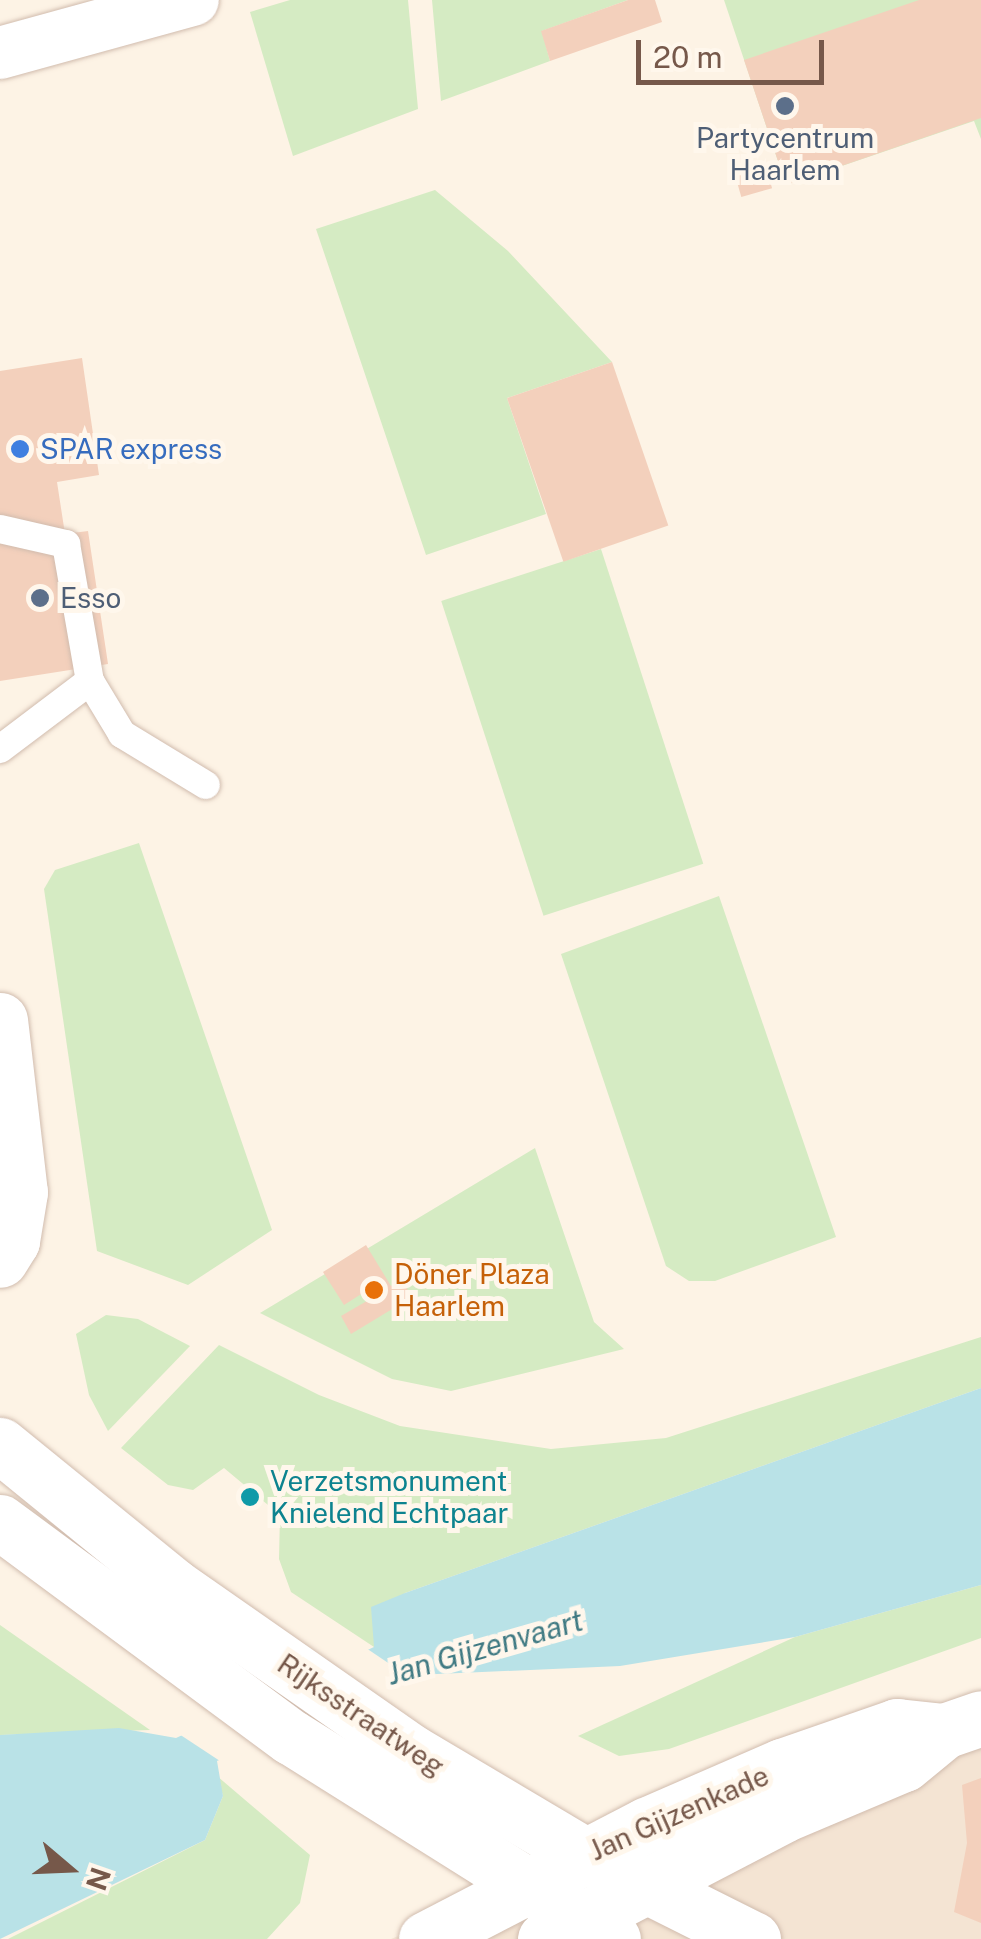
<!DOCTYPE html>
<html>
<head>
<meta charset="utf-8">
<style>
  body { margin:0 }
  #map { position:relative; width:981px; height:1939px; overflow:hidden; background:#fdf3e5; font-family:"Public Sans",sans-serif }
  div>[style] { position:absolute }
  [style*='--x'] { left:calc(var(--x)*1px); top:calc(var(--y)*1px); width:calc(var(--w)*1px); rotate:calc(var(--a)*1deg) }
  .residential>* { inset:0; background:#f4e4d3 }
  .green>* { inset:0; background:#d5ebc3; transform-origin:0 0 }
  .water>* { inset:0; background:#b9e2e7 }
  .pier>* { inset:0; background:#fdf3e5 }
  .building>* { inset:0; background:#f3d0bc; transform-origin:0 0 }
  .roads { filter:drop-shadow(0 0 2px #d1bcae) drop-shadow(0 0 2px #d1bcae) }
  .service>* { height:28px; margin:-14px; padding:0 14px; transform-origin:14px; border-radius:14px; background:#fff }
  .minor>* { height:52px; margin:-26px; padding:0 26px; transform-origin:26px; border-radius:26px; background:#fff }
  .tertiary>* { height:55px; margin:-27.5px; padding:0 27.5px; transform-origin:27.5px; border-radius:27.5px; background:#fff }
  .secondary>* { height:55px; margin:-27.5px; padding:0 27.5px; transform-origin:27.5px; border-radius:27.5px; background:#fff }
  .dots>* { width:28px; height:28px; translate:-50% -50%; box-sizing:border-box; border:5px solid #fff7ec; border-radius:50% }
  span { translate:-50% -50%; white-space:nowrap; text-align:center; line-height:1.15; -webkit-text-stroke:10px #fff7ec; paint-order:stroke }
  .service-label { font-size:28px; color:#4e5e75 }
  .left { translate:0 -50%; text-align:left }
  .shop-label { font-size:28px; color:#366cbe }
  .food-label { font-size:28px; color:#c56008 }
  .culture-label { font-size:28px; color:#0d838f }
  .street-label { font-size:28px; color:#76584a }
  .water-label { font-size:30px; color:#407a83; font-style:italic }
  .north { position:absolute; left:20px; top:1819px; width:100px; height:100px; -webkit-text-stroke:8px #fff7ec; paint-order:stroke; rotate:109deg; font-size:28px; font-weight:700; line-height:40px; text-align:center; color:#76584a }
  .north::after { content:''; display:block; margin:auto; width:35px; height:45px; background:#76584a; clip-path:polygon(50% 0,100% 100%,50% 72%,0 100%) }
  .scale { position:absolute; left:636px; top:40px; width:188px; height:45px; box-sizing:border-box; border:5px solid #76584a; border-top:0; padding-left:12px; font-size:30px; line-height:35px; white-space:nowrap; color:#76584a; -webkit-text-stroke:8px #fff7ec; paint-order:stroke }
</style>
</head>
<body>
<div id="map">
  <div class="residential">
    <i style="clip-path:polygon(981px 1715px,981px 1939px,391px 1939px,629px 1842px)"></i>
  </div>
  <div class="green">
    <i style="clip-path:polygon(290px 0,408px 0,418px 109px,293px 156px,250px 12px)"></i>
    <i style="clip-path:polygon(432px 0,628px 0,542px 31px,550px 61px,441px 101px)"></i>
    <i style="clip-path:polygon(724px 0,981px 0,981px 139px,974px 121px,786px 185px)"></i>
    <i style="clip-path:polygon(435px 190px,508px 251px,612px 362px,507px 398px,546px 514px,426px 555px,316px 229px)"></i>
    <i style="left:601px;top:549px;width:331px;height:168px;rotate:72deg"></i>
    <i style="clip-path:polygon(139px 843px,272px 1230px,188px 1285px,97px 1251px,44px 889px,55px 870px)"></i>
    <i style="clip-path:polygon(719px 896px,836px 1237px,715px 1281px,689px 1281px,666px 1266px,561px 954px)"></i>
    <i style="clip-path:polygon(535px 1148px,594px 1322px,624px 1349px,451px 1391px,392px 1379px,260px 1313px)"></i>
    <i style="clip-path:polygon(106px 1315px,138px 1319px,190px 1346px,108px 1431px,89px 1395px,76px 1334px)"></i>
    <i style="clip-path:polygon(981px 1337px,981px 1388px,405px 1593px,374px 1647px,291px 1592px,279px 1559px,280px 1515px,224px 1468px,193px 1490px,168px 1485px,121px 1448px,219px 1345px,319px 1395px,400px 1426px,551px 1449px,666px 1438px)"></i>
    <i style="clip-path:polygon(981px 1585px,981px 1638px,669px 1749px,619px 1756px,578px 1736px,795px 1637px)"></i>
    <i style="clip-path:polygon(0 1625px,150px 1730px,0 1735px)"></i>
    <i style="clip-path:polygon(217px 1776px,310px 1855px,300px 1903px,267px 1939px,8px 1939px,205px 1840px,223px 1796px)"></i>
  </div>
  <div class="water">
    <i style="clip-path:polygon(981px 1388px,981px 1585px,795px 1637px,620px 1666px,415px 1675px,217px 1761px,223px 1796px,205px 1840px,0 1939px,0 1735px,119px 1728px,176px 1738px,374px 1647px,371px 1607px,405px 1593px)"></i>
  </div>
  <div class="pier">
    <i style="clip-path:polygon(363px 1646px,415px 1681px,223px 1763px,176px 1732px)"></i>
  </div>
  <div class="building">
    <i style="clip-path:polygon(628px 0,655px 0,662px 22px,550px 61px,541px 31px)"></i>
    <i style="clip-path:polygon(919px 0,981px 0,981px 118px,786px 185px,744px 60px)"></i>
    <i style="left:766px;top:167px;width:22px;height:32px;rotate:74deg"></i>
    <i style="clip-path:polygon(82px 358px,99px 475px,57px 482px,65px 534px,88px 531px,108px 664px,0 681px,0 371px)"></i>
    <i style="left:612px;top:362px;width:173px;height:111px;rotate:71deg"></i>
    <i style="clip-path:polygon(366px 1245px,391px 1286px,402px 1280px,412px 1297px,351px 1334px,341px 1316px,372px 1298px,366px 1291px,344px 1305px,323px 1272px)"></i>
    <i style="clip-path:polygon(981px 1778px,981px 1923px,954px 1912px,967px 1843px,962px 1785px)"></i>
  </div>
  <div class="roads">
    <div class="service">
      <i style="--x:0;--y:529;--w:68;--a:12.8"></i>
      <i style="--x:66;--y:544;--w:139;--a:80.1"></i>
      <i style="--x:90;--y:681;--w:113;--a:142.9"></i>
      <i style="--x:90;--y:681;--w:62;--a:58.9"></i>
      <i style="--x:122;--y:734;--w:98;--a:31.3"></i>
    </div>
    <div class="minor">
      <i style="--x:0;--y:53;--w:200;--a:-15.4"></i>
    </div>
    <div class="tertiary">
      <i style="--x:0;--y:1020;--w:173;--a:83.4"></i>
      <i style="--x:20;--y:1192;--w:50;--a:99.3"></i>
      <i style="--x:12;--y:1241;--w:22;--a:122"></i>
      <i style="--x:426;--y:1939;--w:248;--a:-27.4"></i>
      <i style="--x:646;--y:1825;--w:148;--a:-23.5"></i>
      <i style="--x:782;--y:1766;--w:122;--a:-19.2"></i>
      <i style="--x:897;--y:1726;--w:47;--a:6.1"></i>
      <i style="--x:545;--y:1939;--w:268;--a:-27.5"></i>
      <i style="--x:783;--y:1815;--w:131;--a:-22.9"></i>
      <i style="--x:904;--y:1764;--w:52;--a:-39.5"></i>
      <i style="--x:944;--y:1731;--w:39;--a:-19"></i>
    </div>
    <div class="secondary">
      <i style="--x:0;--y:1445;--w:222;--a:39.1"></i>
      <i style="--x:172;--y:1585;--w:294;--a:34.9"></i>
      <i style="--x:413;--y:1753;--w:200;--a:30.7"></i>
      <i style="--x:585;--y:1855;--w:188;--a:26.6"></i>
      <i style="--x:0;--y:1522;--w:362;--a:36.5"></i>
      <i style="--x:291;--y:1737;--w:380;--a:32.1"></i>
    </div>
  </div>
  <div class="dots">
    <i style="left:785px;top:106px;background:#5c6f8a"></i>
    <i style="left:20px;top:449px;background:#3f7fe0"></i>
    <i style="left:40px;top:598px;background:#5c6f8a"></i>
    <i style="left:374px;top:1290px;background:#e8710a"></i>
    <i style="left:250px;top:1497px;background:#0f9aa8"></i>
  </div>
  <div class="service-label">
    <span style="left:785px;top:154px">Partycentrum<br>Haarlem</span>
    <span class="left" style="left:60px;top:598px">Esso</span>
  </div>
  <div class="shop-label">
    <span class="left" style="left:40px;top:449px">SPAR express</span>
  </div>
  <div class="food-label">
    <span class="left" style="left:394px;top:1290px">Döner Plaza<br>Haarlem</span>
  </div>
  <div class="culture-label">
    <span class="left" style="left:270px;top:1497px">Verzetsmonument<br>Knielend Echtpaar</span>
  </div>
  <div class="street-label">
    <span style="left:361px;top:1715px;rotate:34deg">Rijksstraatweg</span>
    <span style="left:679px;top:1813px;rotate:-24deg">Jan Gijzenkade</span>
  </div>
  <div class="water-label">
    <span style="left:485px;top:1647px;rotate:-16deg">Jan Gijzenvaart</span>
  </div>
  <div class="north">N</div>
  <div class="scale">20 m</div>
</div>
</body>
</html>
